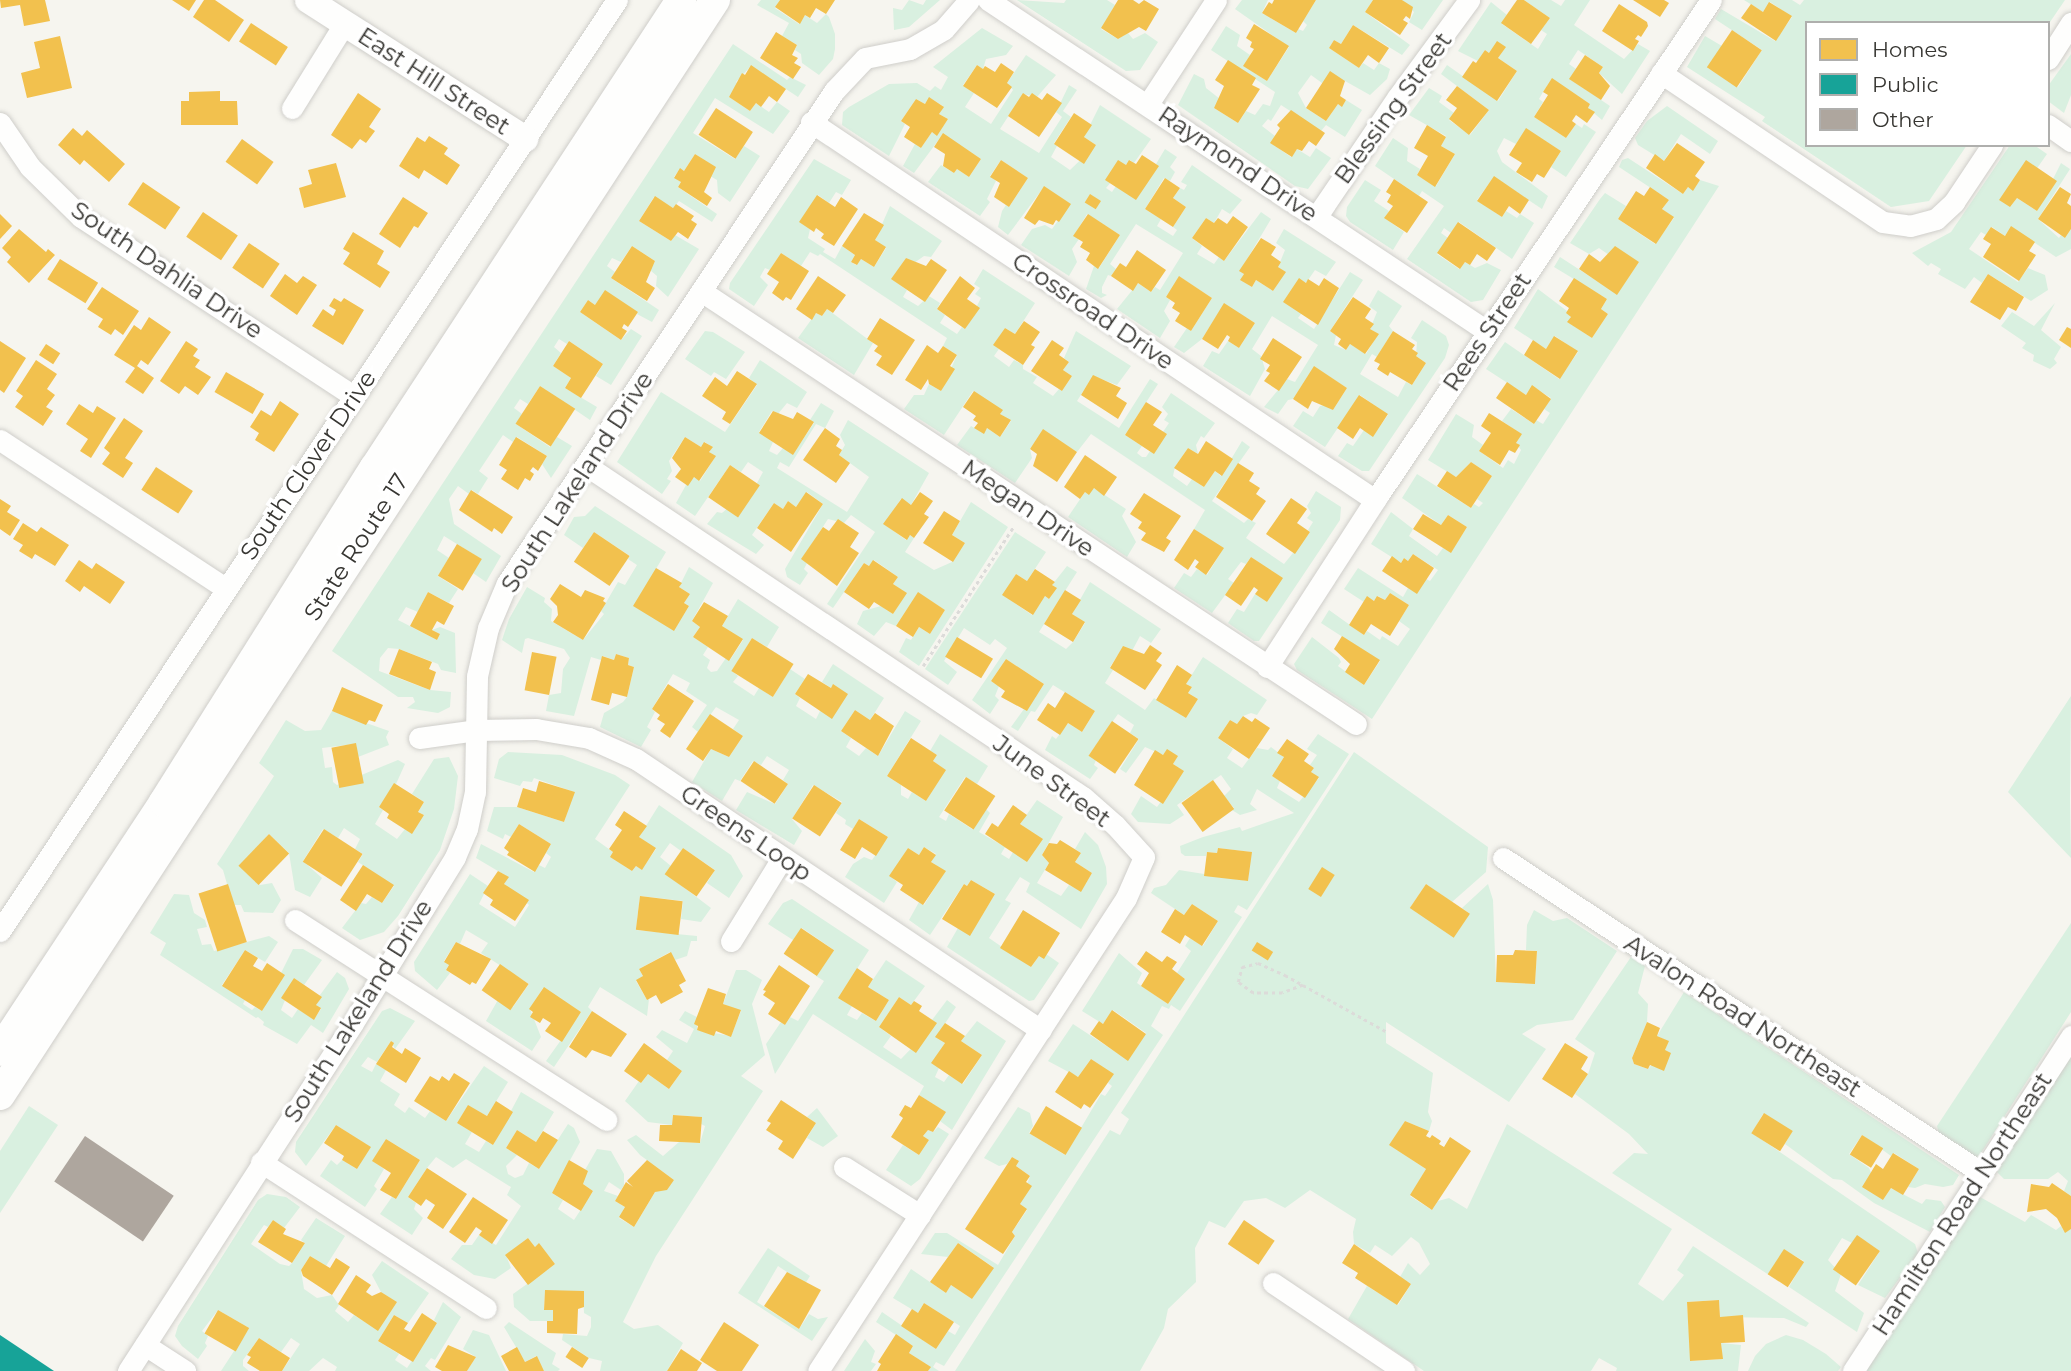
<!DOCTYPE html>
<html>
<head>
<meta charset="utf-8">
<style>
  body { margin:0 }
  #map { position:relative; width:2071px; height:1371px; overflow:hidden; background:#f6f5ef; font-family:Montserrat,sans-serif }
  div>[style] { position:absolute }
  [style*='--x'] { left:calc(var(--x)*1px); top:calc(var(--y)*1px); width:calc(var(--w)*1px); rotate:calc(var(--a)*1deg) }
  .green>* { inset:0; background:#d9f0e0 }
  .homes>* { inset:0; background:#f2c14e; transform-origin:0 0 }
  .public>* { inset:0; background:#17a398 }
  .building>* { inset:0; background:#aea69e; transform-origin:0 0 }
  .path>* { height:2.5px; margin-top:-1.25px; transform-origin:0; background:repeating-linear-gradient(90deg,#dcdbd9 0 3.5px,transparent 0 7px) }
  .roads { filter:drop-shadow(0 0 2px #cfceca) drop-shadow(0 0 2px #cfceca) }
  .minor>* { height:21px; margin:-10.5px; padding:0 10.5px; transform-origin:10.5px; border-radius:10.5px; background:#fefefd }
  .major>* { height:26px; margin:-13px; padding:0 13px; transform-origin:13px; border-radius:13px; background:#fefefd }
  .highway>* { height:30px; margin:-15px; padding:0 15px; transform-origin:15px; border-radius:15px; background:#fefefd }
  span { translate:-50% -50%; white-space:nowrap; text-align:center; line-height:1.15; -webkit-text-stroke:7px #fff; paint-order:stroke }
  .street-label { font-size:24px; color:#373632 }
  .legend { position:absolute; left:1805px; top:21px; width:245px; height:126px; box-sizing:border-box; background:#fff; border:2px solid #afafad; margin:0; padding:9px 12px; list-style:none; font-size:21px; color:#373632 }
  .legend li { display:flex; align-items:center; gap:14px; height:35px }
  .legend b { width:35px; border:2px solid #afafad }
</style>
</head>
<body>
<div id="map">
  <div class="green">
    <i style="clip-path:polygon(761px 0,780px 0,775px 8px,799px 24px,805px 15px,817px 23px,826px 14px,829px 17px,835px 34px,835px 49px,833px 59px,819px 75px,802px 63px,801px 54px,795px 50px,797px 45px,782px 36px,789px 23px,757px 5px)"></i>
    <i style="clip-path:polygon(909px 0,923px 5px,926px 0,940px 0,909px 27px,894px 30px,893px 8px,902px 10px)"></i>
    <i style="clip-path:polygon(1017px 0,1064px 3px,1066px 0,1107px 0,1115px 5px,1101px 29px,1118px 39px,1128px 33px,1133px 39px,1145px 33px,1158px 42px,1140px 70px,1126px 71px)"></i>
    <i style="clip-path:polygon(1242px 0,1268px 0,1262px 13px,1296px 33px,1298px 29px,1303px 31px,1307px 25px,1303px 21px,1316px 0,1373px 0,1365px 12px,1410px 45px,1402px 55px,1353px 25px,1341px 44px,1334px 40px,1329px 48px,1359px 68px,1363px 63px,1374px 70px,1379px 63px,1390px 69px,1387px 79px,1370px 95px,1345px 81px,1322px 83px,1311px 75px,1298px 93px,1306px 108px,1326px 121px,1338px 104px,1342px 106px,1346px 100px,1362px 110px,1345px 137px,1326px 125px,1321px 131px,1281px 105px,1271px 121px,1268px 119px,1262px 126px,1275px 136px,1271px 143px,1291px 157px,1297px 149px,1310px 157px,1316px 148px,1331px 158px,1308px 189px,1295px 186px,1178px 105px,1194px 74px,1204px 79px,1206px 88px,1220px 99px,1214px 108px,1238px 123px,1246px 111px,1255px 115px,1263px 104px,1270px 106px,1275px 92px,1211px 50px,1226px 26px,1240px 35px,1237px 46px,1250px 55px,1244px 66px,1267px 81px,1289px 47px,1235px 9px)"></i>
    <i style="clip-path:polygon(1402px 0,1443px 0,1422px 30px,1409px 22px,1414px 12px)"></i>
    <i style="clip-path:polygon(1524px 0,1551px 0,1561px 6px,1565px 0,1590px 0,1574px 25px,1624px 59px,1638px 44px,1650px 51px,1622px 94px,1599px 73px,1603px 67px,1578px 50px,1569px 64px,1576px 69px,1570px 79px,1610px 106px,1602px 120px,1588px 108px,1590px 104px,1552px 79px,1543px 92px,1539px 99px,1543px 102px,1534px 117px,1566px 138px,1576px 124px,1582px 128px,1584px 124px,1596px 132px,1566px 177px,1551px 167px,1561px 151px,1526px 129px,1516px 144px,1504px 138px,1497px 151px,1502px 162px,1548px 196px,1542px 209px,1494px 177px,1477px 200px,1502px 217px,1506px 211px,1517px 218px,1520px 214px,1534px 223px,1512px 259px,1459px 222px,1451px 233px,1444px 228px,1441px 233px,1448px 238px,1437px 254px,1459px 269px,1465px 262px,1475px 268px,1487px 263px,1501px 270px,1483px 300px,1471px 302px,1407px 259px,1444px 206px,1422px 191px,1419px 196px,1375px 166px,1393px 138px,1408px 148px,1407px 161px,1420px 169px,1417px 175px,1436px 186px,1455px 154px,1441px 146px,1446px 136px,1409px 115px,1429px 88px,1442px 96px,1439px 102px,1454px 113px,1449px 120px,1470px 135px,1489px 110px,1441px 74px,1447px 65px,1498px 101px,1517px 71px,1498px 58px,1505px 48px,1489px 53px,1485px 50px,1478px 61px,1458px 51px,1491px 2px,1507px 15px,1502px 24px,1538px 49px,1547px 34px,1541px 30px,1550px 18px)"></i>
    <i style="clip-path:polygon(1744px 0,1792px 0,1800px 5px,1804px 0,2065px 0,2048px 25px,1807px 23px,1807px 145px,1967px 145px,1929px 201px,1891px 207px,1762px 121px,1765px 117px,1687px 67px,1705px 36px,1722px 46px,1708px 68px,1738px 87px,1762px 50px,1715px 19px,1721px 9px,1775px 41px,1792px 17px,1770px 2px,1763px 12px)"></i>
    <i style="clip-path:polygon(982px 28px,1013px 46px,1006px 55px,986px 59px,983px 69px,977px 65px,963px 85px,974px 93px,965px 107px,991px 124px,1013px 90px,1007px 83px,1026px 55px,1056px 75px,1037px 97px,1023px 94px,1000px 129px,1039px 153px,1062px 117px,1056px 112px,1069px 85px,1077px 90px,1063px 111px,1071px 117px,1054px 143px,1057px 146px,1051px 157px,1070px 170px,1096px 145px,1084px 137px,1100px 105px,1151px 139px,1134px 163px,1130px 160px,1106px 188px,1112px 192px,1116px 186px,1136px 199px,1158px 166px,1156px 164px,1165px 149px,1177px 157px,1170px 167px,1175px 172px,1170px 181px,1164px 178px,1145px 209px,1161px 219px,1157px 226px,1173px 236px,1177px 230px,1173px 227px,1186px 207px,1173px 198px,1180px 188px,1184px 190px,1187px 185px,1181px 182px,1192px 165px,1242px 200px,1230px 214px,1222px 209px,1214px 223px,1206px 218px,1192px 238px,1202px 246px,1197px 254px,1214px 264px,1219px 257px,1224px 261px,1261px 212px,1271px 219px,1240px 271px,1244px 274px,1241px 280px,1252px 287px,1256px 280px,1273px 291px,1285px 272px,1278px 267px,1285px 250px,1276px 243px,1284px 229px,1336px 262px,1326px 276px,1315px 270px,1306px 283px,1299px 279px,1301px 314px,1298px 318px,1314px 329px,1350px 272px,1363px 280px,1330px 331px,1336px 335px,1334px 345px,1346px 350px,1350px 344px,1366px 354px,1378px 334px,1370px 329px,1377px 312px,1369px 306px,1378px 290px,1402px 306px,1389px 326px,1393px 331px,1377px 357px,1372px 354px,1360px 374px,1398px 397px,1406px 382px,1412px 385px,1426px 363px,1416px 356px,1417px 342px,1411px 338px,1422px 320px,1446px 336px,1449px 345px,1445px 358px,1369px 471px,1362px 471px,1338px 456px,1347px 443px,1353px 446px,1364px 430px,1373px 436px,1388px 415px,1360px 395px,1325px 447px,1293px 426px,1303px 411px,1313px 417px,1320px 406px,1325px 405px,1333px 410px,1347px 388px,1314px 367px,1293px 399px,1288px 400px,1278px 414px,1264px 407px,1287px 379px,1295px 382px,1318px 345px,1272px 316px,1252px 349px,1261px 356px,1265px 369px,1250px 396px,1203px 366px,1212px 351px,1219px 354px,1228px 341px,1239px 348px,1255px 323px,1224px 304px,1202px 339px,1184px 353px,1174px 347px,1187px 328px,1191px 331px,1212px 298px,1180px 277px,1166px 297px,1170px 300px,1164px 311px,1170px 321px,1160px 338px,1117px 309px,1138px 283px,1151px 292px,1155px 287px,1160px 290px,1183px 253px,1136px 224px,1110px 264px,1116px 269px,1111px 276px,1108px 275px,1102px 287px,1102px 293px,1107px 295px,1101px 298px,1086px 289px,1094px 266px,1099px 268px,1120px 235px,1087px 214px,1074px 236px,1079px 239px,1072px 249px,1077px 262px,1069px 276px,1021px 245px,1032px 229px,1045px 225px,1052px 229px,1070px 204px,1044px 187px,1008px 235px,998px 227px,1002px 211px,1006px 205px,1009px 207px,1028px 178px,1001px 160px,990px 176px,996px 181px,987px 199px,990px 202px,980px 216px,928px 182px,941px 165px,954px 173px,957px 169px,969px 177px,981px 159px,943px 134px,914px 173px,903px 166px,915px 144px,921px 148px,932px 132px,937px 135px,948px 119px,939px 114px,943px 106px,930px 98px,925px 104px,916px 99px,901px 121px,905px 124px,889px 156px,842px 125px,843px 112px,849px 107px,889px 84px,917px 83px,930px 91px,935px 86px,941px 90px,948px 77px,933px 67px)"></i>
    <i style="clip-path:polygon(733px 44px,787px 80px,790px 77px,806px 85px,798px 97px,751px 66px,736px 82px,738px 84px,729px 97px,750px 111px,756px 103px,769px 112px,777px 102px,790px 111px,773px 134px,715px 98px,693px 133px,735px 159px,744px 146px,760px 156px,730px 202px,718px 193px,717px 180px,710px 176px,715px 167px,695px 154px,684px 171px,680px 169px,674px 177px,681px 182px,678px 187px,717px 214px,712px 222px,679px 201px,673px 208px,654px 197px,639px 221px,671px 241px,675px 235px,699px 249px,668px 297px,656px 286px,657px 276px,650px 270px,655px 261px,632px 246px,621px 262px,612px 258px,607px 266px,615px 272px,611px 278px,659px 310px,652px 322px,637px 314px,638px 312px,595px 305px,588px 300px,580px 312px,621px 340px,631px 329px,642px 336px,611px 385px,596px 376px,603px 364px,569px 341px,567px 344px,559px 339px,554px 347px,561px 353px,553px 366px,571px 378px,565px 388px,597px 407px,590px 420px,540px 386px,528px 404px,520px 399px,514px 408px,522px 414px,516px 424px,550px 447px,557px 437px,572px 446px,551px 478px,542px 464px,547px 456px,517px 437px,513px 442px,503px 435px,479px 471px,488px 478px,478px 494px,472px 490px,469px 494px,458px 486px,449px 499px,454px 524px,501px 556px,486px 582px,473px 573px,481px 559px,444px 536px,437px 550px,449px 558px,438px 576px,458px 589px,449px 603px,428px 592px,418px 612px,406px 607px,398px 620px,437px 640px,440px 634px,432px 630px,440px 627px,455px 633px,456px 673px,441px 670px,438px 664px,399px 649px,388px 648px,380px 658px,379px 671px,430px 690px,451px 692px,450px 707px,438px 713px,407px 708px,415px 702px,413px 697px,398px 697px,332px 651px)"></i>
    <i style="clip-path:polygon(2071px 54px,2071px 95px,2064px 113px,2048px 101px,2048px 86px)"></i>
    <i style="clip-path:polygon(1667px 106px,1718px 141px,1710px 154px,1681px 134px,1664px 161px,1638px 145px,1635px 138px,1647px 121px)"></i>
    <i style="clip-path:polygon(2010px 145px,2034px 145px,2047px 154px,2010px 207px,2017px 198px,2037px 211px,2061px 163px,2070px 169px,2038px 219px,2059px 238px,2061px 235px,2065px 238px,2071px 229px,2071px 249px,2056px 257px,2011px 227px,2005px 236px,1992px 227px,1986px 235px,1981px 232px,1969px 249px,2018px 282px,2028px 268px,2045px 275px,2048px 290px,2031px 301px,1988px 274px,1982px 283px,1974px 277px,1965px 289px,1938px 274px,1941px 269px,1931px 263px,1928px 266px,1912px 253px,1951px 232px)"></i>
    <i style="clip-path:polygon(1628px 158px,1683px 194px,1688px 187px,1693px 190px,1700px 180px,1719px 186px,1372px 719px,1297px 670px,1294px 664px,1312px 637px,1339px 658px,1341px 662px,1338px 666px,1364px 685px,1380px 661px,1321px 623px,1329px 610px,1364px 635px,1367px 631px,1380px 640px,1382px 636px,1398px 646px,1410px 629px,1399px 621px,1409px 605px,1390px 593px,1385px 600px,1378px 596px,1374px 601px,1367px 597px,1364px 602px,1344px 589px,1358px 568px,1403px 597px,1408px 588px,1426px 579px,1430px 581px,1438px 570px,1413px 554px,1408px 561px,1404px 558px,1401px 563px,1371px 544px,1391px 512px,1413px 529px,1409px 536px,1437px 556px,1443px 548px,1451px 552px,1467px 527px,1448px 515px,1441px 525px,1402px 498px,1417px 474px,1471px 508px,1474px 504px,1479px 507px,1483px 503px,1477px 499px,1492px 476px,1471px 462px,1456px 477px,1428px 460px,1456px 414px,1474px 425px,1472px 437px,1483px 445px,1479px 451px,1503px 468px,1508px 460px,1514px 464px,1521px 450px,1516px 443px,1521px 434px,1502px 421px,1511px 409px,1534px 424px,1536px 420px,1543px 424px,1550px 413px,1544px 409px,1551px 398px,1532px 386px,1526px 395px,1486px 369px,1505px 342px,1559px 379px,1578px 352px,1555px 336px,1546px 349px,1514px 328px,1538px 289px,1567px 311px,1571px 317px,1568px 322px,1592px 338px,1608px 314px,1601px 309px,1607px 299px,1554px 267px,1560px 257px,1617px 294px,1639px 262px,1609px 255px,1599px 248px,1589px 254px,1570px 243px,1600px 199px,1605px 193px,1626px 206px,1618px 219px,1655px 244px,1674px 218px,1662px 209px,1669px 200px,1619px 167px,1622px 160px)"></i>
    <i style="clip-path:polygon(814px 159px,851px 180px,842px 195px,836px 192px,829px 203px,818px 195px,808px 238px,825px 249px,823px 252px,835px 259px,842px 246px,855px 255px,851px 262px,856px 265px,861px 259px,874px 267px,886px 248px,875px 240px,890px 206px,942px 241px,931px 257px,924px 256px,914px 263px,906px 258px,892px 279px,907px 290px,903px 297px,918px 306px,929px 296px,940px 303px,937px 309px,945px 315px,940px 323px,957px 334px,962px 327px,965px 329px,981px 298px,975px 294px,980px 288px,974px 284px,983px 269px,1035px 303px,1015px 334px,1005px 328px,994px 345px,999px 349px,994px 356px,1009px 367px,1014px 360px,1023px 365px,1023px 369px,1037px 377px,1033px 383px,1053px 396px,1059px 389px,1062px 391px,1072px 376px,1063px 370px,1069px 362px,1064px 358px,1076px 331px,1131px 366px,1117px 385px,1093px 376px,1077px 401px,1119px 428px,1150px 379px,1158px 384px,1125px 435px,1142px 446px,1137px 453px,1142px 457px,1146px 457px,1169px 423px,1164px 420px,1168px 414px,1162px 407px,1171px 393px,1215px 423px,1204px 438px,1201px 436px,1196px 445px,1198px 454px,1188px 448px,1175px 467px,1173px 476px,1187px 486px,1192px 479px,1204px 487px,1215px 471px,1221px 476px,1242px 441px,1250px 447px,1212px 501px,1244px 523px,1248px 519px,1256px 523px,1246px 538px,1284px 564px,1310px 532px,1308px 530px,1313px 522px,1307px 518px,1311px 513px,1307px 506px,1316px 491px,1341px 507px,1340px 520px,1259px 641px,1254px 641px,1228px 623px,1237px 609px,1244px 612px,1255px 594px,1267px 602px,1282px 578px,1251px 557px,1246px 564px,1241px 562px,1228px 579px,1234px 583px,1212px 613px,1174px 588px,1184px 573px,1191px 577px,1197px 569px,1207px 575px,1223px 549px,1194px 529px,1205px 510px,1091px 434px,1077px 452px,1043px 430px,1030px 449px,1032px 458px,1015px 483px,957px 445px,971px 426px,983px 433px,987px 428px,1000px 437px,1011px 421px,1000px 414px,1002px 410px,973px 391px,944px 435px,904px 409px,914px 395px,924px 395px,929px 384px,941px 391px,957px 355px,943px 346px,947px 338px,820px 254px,818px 256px,810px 252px,801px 266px,781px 253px,770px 270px,765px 268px,760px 277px,768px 285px,754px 306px,729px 289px,730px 283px)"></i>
    <i style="clip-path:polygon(1365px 180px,1381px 190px,1374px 201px,1389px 211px,1385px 218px,1404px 232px,1393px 250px,1350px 222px,1346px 216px,1347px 207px)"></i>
    <i style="clip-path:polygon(2055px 303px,2041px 330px,2061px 347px,2054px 359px,2057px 363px,2050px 369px,2033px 361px,2034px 355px,2022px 348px,2026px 343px,2001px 326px,2012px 312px,2034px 326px)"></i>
    <i style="clip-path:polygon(827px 309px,873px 343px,854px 375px,798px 338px,816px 313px,822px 316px)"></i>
    <i style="clip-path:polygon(705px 331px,713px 332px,745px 352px,726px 379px,714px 372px,711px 376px,685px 359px)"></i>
    <i style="clip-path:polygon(760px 360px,807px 392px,797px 408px,787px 403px,778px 414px,772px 411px,759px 432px,773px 442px,769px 451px,777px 455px,783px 448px,793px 454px,814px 423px,810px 420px,821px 403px,834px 411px,825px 428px,816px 424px,789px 467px,780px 462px,777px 468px,847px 512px,869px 477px,839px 455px,845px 445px,840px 435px,848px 420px,929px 473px,911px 505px,901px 499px,884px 524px,906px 540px,910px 535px,914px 538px,905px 552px,934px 570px,952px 562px,965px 543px,952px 535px,971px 502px,1008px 527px,919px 666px,899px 652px,906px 638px,911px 640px,919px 627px,930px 634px,945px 610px,918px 593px,896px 626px,886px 622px,874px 636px,857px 624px,863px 611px,881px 606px,893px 614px,906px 593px,893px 584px,898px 577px,874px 560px,869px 566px,864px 563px,833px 608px,827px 604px,875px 532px,851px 515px,844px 523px,828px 519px,802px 559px,807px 563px,804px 569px,808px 573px,800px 585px,787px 577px,785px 569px,823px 504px,807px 492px,796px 507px,788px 501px,783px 509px,774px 503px,752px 535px,764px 545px,756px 554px,707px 524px,717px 512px,722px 513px,757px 483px,763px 472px,748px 462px,741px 472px,730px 465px,695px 516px,676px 503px,686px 485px,694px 477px,700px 481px,715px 457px,709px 452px,712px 447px,705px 442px,701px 447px,685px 437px,669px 461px,672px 471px,667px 479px,671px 481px,662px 494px,617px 462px,661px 392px,725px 432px,757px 385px,749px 378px)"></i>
    <i style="clip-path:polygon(1094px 488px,1126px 509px,1122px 516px,1136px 542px,1127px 557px,1068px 517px,1085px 492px)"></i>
    <i style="clip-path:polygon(595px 506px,666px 552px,634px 606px,674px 630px,689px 606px,684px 603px,690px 594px,679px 587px,689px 567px,713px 583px,692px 621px,700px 627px,693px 637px,708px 647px,703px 655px,710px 660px,707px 668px,711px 672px,717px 671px,726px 658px,730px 660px,743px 640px,722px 626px,738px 599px,779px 627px,767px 647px,752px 638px,732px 671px,738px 676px,733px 682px,754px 696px,759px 688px,773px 697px,790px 669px,805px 679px,795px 694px,800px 698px,796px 706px,816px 719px,833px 685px,831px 688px,822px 682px,833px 664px,884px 698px,870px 720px,855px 710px,841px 731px,851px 738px,846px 747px,859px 756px,866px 748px,878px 756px,905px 711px,921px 721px,887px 776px,901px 785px,901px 795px,908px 799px,912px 792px,926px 801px,945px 770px,933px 761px,937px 755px,930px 751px,940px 734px,988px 766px,977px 784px,965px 777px,939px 817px,946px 821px,949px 814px,972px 829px,986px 809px,990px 813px,979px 832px,1005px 847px,1001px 854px,1009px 859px,1013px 852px,1042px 839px,1020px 824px,1037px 800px,1063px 817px,1042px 855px,1049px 863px,1037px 883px,1061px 896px,1069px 885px,1081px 891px,1092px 873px,1075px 862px,1081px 853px,1075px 849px,1085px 832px,1098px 845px,1106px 867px,1107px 884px,1081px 929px,1026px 892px,1030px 883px,1020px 877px,1005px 900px,1011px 903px,989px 938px,1031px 967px,1039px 956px,1046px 954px,1059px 963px,1034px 1000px,1029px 1001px,947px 947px,958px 928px,970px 935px,995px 894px,971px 880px,967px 886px,964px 884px,930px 935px,909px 920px,919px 902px,924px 905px,945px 871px,931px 862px,936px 854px,924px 847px,919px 855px,908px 848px,890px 876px,897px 882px,884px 903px,845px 877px,853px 864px,864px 857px,872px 860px,888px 837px,859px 819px,853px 829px,845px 824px,846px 820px,836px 813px,842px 802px,813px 785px,792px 819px,802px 831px,794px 845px,736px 810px,747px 792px,775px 804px,788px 784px,783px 780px,789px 770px,767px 756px,761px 765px,753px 761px,740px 781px,735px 779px,722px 801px,692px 782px,711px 749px,729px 757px,743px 736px,733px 729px,739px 720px,716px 707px,698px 732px,692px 727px,707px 705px,686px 691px,690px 683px,673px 674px,652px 709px,655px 712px,647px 727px,651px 730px,641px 747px,600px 727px,604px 713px,623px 702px,627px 697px,634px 667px,628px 665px,629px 658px,616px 654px,614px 660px,603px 656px,601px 660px,591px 657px,574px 716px,546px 711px,549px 695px,561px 693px,563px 669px,570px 658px,564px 649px,528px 638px,525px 639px,522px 653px,502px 640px,509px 619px,527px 587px,545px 598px,544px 602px,552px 609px,551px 621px,583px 640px,604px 614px,601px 611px,618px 582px,625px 585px,637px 565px,628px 559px,630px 556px,594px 532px,583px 548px,564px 535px,574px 517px,585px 516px)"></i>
    <i style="clip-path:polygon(1015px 532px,1046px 552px,1027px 581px,1016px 574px,1003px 595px,1032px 615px,1045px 596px,1049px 599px,1056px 588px,1052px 585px,1067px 566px,1077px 572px,1039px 632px,1066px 649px,1073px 642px,1085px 623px,1072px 614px,1090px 582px,1161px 629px,1151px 643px,1140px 636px,1132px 651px,1123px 647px,1110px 667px,1113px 670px,1105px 683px,1145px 710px,1154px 698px,1186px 718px,1198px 699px,1188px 693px,1192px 687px,1186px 684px,1203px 657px,1267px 700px,1257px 715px,1251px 713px,1243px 716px,1237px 724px,1230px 720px,1218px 738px,1233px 749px,1227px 758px,1242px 768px,1257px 748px,1268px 750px,1271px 747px,1284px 757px,1272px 776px,1280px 781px,1277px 788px,1299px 802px,1319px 778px,1311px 772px,1314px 768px,1310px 765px,1317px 755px,1307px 749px,1318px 734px,1349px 754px,1247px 910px,1238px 905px,1234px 912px,1242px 917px,1180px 1011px,1171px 1005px,1169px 1009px,1162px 1006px,1151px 1026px,1163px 1035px,944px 1366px,936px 1362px,933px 1367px,939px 1371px,928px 1371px,930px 1367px,909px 1353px,913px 1346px,876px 1322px,882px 1312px,936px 1349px,948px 1331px,955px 1335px,960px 1326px,924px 1303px,918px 1313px,893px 1298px,911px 1269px,946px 1293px,951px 1285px,972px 1299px,993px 1267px,958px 1243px,948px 1257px,921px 1254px,935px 1233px,947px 1233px,998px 1265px,1015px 1236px,1012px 1232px,1027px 1210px,1020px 1204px,1030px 1176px,1016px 1166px,1018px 1161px,1012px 1157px,1007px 1164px,999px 1166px,984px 1158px,1018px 1107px,1030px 1113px,1033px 1126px,1029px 1133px,1065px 1155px,1101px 1094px,1105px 1096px,1112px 1086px,1108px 1083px,1113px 1074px,1091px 1059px,1078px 1077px,1048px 1061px,1073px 1024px,1128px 1060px,1146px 1033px,1113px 1010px,1103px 1024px,1082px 1011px,1119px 953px,1142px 973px,1137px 983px,1168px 1004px,1185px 979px,1177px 973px,1191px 951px,1185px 946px,1190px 938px,1203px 946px,1218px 921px,1192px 904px,1184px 915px,1151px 893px,1154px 888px,1166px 885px,1179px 870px,1248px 881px,1251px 852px,1218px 848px,1217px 853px,1207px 852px,1206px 856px,1185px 856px,1181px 853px,1180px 846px,1203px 837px,1240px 827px,1242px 831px,1294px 813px,1257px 789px,1250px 804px,1257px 810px,1240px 815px,1232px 810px,1234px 808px,1224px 796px,1231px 789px,1221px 775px,1177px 805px,1184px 815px,1170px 824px,1138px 822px,1131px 814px,1141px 796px,1157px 807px,1183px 771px,1173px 764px,1177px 756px,1167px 750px,1163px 755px,1145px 747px,1126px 773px,1120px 769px,1139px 739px,1130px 733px,1134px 725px,1118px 714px,1089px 755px,1096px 760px,1094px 765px,1098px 768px,1090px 779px,1045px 750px,1052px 736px,1056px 739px,1068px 723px,1082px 732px,1095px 711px,1053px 685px,1035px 712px,1031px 711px,1018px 731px,1011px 727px,1024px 709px,1027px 710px,1044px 684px,1006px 659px,991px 681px,999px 686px,995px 696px,999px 700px,990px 714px,972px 700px,1007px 648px,995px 639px,990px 645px,964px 628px,944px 661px,957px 672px,948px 685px,925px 669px)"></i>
    <i style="clip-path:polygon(2071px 696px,2070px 801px,2071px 858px,2008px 792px)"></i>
    <i style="clip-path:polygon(332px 711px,389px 731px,386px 737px,389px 745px,358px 757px,355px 744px,322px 748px,325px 768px,332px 767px,333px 782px,337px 785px,398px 760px,405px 764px,396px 784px,379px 807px,383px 810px,375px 824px,397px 839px,405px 829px,424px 815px,418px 812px,424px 802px,412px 794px,434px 759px,449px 757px,458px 776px,454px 809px,440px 850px,398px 916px,384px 932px,360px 940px,342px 928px,361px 903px,366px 904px,372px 897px,382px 903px,394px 886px,358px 862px,363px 854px,355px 849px,360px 839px,344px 828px,338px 838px,323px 829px,303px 861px,322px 878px,310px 897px,295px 890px,289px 853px,269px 834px,240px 866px,260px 885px,272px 883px,281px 900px,273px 913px,244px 912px,241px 905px,233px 905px,223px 870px,217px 864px,274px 776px,259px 763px,286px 720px,305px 731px,321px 730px)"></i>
    <i style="clip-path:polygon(508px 752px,562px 755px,615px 775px,630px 785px,595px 839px,613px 852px,611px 857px,632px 871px,636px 866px,642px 869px,656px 849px,639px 837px,659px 805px,731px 855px,743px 876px,729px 898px,707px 883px,715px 870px,683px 848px,681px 851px,670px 843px,660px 857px,671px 866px,666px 874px,711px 908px,701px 922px,681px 919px,683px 901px,640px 896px,636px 930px,697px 936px,697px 941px,691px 941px,687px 956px,675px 960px,670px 952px,639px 969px,643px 976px,636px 981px,647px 1000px,649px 999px,647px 1016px,600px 987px,588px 1007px,592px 1011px,554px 1067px,546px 1061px,581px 1012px,543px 988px,530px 1009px,541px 1037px,532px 1051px,486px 1021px,499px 998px,513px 1007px,529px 984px,481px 953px,488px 943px,466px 930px,460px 944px,456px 942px,444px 961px,449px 965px,446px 970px,450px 973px,437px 990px,415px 971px,414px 962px,470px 874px,488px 886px,479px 904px,515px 927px,529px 905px,504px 884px,508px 877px,476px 858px,481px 844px,534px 872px,539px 865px,545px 868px,551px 857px,546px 853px,551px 844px,519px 824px,511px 837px,505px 834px,503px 839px,487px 831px,494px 807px,517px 807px,564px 822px,574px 792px,534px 778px,532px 782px,523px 781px,520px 786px,494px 778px,499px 759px)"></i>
    <i style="clip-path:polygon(1354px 752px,1488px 847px,1486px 872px,1452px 902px,1426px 884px,1410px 908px,1470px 914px,1462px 908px,1488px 884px,1493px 900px,1496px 982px,1535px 984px,1537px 951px,1526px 950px,1527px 925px,1534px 910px,1553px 921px,1567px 918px,1617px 951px,1573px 1020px,1537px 1025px,1522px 1034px,1546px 1049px,1509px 1102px,1386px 1022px,1386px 1043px,1433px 1073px,1428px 1112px,1432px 1121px,1429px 1131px,1405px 1121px,1390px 1145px,1426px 1169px,1410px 1196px,1432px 1210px,1438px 1201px,1449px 1198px,1467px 1209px,1507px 1124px,1672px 1229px,1638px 1284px,1663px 1301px,1684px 1275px,1677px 1270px,1693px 1246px,1809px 1323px,1806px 1327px,1784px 1318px,1720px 1317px,1719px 1300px,1687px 1302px,1691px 1361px,1722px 1359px,1721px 1343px,1741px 1345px,1738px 1371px,1616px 1371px,1617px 1368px,1599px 1358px,1591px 1371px,1424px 1371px,1348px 1319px,1367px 1286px,1398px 1305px,1411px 1284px,1400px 1277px,1408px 1263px,1420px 1275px,1430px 1264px,1419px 1243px,1411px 1237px,1392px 1256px,1375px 1245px,1370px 1253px,1354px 1244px,1353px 1232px,1356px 1219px,1310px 1190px,1285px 1208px,1266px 1198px,1244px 1201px,1225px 1228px,1209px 1221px,1195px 1248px,1196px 1282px,1168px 1309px,1164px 1328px,1140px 1371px,955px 1371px,1110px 1130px,1120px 1135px,1129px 1119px,1121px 1113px)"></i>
    <i style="clip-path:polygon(174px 894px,189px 895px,194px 913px,205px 920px,207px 927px,197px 929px,202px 945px,211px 944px,214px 951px,269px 936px,278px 942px,265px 962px,245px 950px,222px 985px,245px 1000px,243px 1004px,252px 1010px,255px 1007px,262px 1011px,293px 949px,303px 949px,322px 960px,304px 985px,294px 978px,281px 1010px,292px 1018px,298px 1009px,314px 1019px,321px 1009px,316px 1005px,320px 995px,337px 972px,345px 978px,349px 989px,323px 1033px,311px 1025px,297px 1044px,263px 1025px,264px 1022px,258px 1017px,256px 1018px,160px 955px,166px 943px,150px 933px)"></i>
    <i style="clip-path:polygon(792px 899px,869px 950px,839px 997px,852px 1006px,847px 1015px,857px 1020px,862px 1013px,876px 1021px,889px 1000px,868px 987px,886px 960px,925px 986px,911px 1005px,899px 997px,879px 1027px,891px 1036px,883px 1047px,901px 1059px,936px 1023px,932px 1020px,947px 1000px,956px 1007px,936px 1037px,945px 1043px,932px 1063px,939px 1068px,935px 1077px,944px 1082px,949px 1075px,963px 1084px,982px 1055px,961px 1041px,977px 1021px,1006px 1041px,952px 1130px,940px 1121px,945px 1112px,919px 1095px,924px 1086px,813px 1014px,775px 1074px,766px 1044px,781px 1022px,785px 1025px,790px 1017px,798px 1021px,824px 981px,816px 976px,834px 950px,802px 928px,793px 940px,768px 924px,783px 903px)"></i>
    <i style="clip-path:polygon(2071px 923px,2071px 1012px,1976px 1161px,1940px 1137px,1937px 1126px)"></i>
    <i style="clip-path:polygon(1631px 957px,1645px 966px,1638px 993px,1648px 1004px,1647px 1022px,1632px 1058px,1634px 1064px,1648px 1069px,1665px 1050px,1668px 1041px,1657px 1036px,1684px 992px,1959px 1175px,1953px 1185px,1943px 1187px,1925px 1184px,1915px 1188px,1908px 1187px,1919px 1169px,1894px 1153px,1891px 1156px,1862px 1135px,1849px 1154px,1869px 1168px,1883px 1200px,1891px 1188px,1922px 1204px,1926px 1199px,1941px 1201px,1945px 1207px,1930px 1232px,1874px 1203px,1842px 1180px,1833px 1179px,1785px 1144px,1792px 1131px,1763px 1114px,1752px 1133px,1915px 1244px,1918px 1253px,1885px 1298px,1858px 1285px,1880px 1251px,1857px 1236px,1852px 1243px,1842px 1238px,1828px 1260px,1841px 1274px,1835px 1291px,1864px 1313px,1857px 1332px,1789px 1287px,1804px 1261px,1784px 1250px,1769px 1275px,1612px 1173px,1634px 1153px,1648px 1154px,1629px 1134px,1575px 1094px,1588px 1074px,1595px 1053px,1575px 1039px)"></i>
    <i style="clip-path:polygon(736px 970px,746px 970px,762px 980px,752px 1004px,765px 1055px,741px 1076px,763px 1091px,656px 1256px,623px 1322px,634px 1329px,658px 1325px,683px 1343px,667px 1371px,600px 1371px,602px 1361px,589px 1358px,562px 1340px,563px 1334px,587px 1336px,591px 1327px,591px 1317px,584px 1313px,583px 1291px,545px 1291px,544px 1309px,553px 1310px,553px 1321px,530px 1321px,514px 1307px,513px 1294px,555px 1264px,539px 1244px,535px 1247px,528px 1238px,506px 1255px,511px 1268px,495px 1279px,474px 1275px,451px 1259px,462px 1245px,472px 1245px,479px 1235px,496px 1245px,521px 1206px,507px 1195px,511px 1187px,466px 1159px,453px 1168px,436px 1157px,427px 1168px,408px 1197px,416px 1203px,414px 1209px,423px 1218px,412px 1235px,380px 1214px,392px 1197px,396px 1199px,420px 1160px,386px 1139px,373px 1161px,384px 1169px,374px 1186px,377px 1189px,365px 1207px,320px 1176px,331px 1160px,337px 1165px,342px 1160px,357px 1169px,370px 1147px,336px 1125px,306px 1166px,295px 1152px,296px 1142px,382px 1011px,390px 1008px,415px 1021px,395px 1049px,391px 1041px,377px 1062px,368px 1057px,361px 1066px,372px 1072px,376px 1064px,386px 1070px,380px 1081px,400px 1094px,394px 1105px,405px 1113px,409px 1107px,425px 1118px,430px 1111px,446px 1121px,484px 1066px,508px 1082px,487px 1116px,468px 1106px,457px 1123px,472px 1132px,465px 1144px,479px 1152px,486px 1141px,493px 1145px,521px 1092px,554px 1112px,536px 1142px,517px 1130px,506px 1148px,517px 1155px,506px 1166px,508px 1174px,515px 1178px,523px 1175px,529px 1163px,539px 1169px,568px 1124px,574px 1128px,580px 1142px,552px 1193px,563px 1200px,558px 1209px,574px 1220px,593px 1191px,583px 1184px,585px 1170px,597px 1149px,611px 1151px,624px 1174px,624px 1185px,621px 1190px,609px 1182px,604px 1191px,618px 1196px,615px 1201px,625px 1207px,619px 1218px,634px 1227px,655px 1192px,674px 1180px,640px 1155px,627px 1140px,636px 1135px,663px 1156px,679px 1142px,700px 1143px,705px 1126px,701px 1124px,701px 1117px,673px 1115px,672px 1125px,648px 1122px,625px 1101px,639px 1081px,641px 1083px,648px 1074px,669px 1089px,682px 1071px,667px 1060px,673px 1051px,656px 1037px,662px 1030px,687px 1043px,694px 1029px,679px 1020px,685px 1011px,697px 1017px,697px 1030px,731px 1036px,741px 1011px,723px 1004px)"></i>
    <i style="clip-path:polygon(2071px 1051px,2071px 1196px,2064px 1191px,2068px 1181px,2058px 1172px,2048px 1179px,2004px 1179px,1997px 1172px)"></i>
    <i style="clip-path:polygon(29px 1106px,58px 1125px,0 1213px,0 1151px)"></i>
    <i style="clip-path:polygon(817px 1108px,838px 1136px,823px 1147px,807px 1138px,816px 1123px,807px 1117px)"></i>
    <i style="clip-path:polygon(938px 1127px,949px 1134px,920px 1179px,911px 1186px,886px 1170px,903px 1145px,919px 1155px,929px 1140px,923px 1136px,928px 1130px,933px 1132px)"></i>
    <i style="clip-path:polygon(267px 1194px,286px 1197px,300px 1207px,284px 1228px,273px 1220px,268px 1227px,264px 1225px,251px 1244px,280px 1264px,289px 1266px,292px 1263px,305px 1243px,301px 1240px,316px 1218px,345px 1236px,326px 1266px,310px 1256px,301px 1270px,304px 1289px,317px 1298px,332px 1295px,339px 1305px,335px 1311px,348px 1322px,354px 1315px,378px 1330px,396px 1302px,381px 1292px,372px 1275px,382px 1261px,429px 1293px,408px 1323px,394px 1315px,378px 1341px,399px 1354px,395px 1360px,407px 1368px,437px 1323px,434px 1320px,443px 1302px,461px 1317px,435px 1360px,431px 1358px,425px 1366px,431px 1371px,335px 1371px,337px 1367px,323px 1358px,309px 1371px,282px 1371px,300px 1344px,291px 1338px,281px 1352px,259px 1338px,243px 1360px,243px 1366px,249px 1371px,221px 1371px,249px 1328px,218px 1310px,202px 1331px,208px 1336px,205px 1343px,207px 1346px,198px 1359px,182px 1346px,175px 1336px,178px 1326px,258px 1200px)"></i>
    <i style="clip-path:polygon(1980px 1197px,2025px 1222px,2031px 1215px,2056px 1230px,2061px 1226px,2065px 1232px,2071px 1229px,2071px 1371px,1865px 1371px)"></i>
    <i style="clip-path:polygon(768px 1248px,810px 1276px,805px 1284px,778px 1266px,757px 1302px,799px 1329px,809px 1314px,818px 1319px,828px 1317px,812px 1341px,738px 1293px)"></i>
    <i style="clip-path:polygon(509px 1322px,556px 1353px,552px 1364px,560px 1369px,558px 1371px,544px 1371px,536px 1356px,525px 1362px,504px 1327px)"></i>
    <i style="clip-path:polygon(473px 1330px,489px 1335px,506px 1371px,467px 1371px,476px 1357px,463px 1349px)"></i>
    <i style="clip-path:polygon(1786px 1335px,1803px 1340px,1826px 1354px,1841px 1367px,1838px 1371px,1748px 1371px,1755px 1356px,1766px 1344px)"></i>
    <i style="clip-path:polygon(865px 1339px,875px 1351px,871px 1362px,876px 1364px,871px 1371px,844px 1371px)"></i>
  </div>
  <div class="homes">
    <i style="clip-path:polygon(0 0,45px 0,50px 21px,24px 26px,20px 5px,1px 8px)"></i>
    <i style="clip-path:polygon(172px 0,196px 0,189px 11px)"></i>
    <i style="clip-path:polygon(204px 0,215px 0,244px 20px,229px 42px,193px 17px)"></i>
    <i style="clip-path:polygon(780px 0,835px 0,826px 14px,816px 8px,810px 18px,805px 15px,800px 24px,775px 7px)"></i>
    <i style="clip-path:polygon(1118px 0,1133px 0,1139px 4px,1144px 0,1159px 9px,1146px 31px,1139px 27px,1118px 39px,1101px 28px)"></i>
    <i style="clip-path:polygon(1274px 0,1316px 0,1296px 33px,1262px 13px,1269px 2px,1272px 4px)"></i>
    <i style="clip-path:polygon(1373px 0,1402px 0,1413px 7px,1410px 19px,1406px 16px,1403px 20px,1408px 23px,1400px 35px,1365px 12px)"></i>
    <i style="clip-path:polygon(1517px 0,1524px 0,1550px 18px,1531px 44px,1501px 23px)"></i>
    <i style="clip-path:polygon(1633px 0,1664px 0,1669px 3px,1660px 17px)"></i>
    <i style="clip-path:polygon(1769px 2px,1792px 16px,1776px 41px,1741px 18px,1751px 4px,1763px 12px)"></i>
    <i style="clip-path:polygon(1619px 4px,1647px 22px,1648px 26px,1641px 37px,1638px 35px,1635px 39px,1639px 41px,1633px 51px,1602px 31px)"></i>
    <i style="left:251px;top:23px;width:44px;height:22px;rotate:33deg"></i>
    <i style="clip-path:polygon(1254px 24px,1289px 46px,1267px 81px,1243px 66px,1254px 49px,1250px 47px,1252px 42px,1246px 38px)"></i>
    <i style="clip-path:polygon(1353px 25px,1389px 48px,1379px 63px,1368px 55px,1359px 68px,1329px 48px,1334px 40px,1341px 44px)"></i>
    <i style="left:1732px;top:30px;width:36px;height:45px;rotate:34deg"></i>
    <i style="clip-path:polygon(776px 32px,797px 45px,792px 55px,798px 58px,794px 63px,801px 67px,793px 79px,760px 58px)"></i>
    <i style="clip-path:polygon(60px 36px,72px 88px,27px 98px,21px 73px,40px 68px,34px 42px)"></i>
    <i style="clip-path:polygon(1497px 41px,1506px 47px,1498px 58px,1517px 71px,1497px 101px,1462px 77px,1473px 61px,1476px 63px,1485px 50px,1489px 53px)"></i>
    <i style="clip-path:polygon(1585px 55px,1603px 67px,1599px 73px,1610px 86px,1601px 100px,1569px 79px)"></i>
    <i style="clip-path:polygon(1228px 60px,1256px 78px,1252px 85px,1260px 89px,1238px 123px,1214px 108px,1224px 86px,1215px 80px)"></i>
    <i style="clip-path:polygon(1001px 63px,1014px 72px,1007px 83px,1012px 87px,997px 108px,963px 86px,977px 65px,983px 69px,985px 66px,995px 72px)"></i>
    <i style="clip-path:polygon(751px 65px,786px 89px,777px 102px,769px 96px,761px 107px,756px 103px,750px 111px,729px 97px,742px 73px,745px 75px)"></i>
    <i style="clip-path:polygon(1330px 71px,1345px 81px,1340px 96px,1346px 100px,1342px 107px,1338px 104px,1326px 121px,1306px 108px)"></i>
    <i style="clip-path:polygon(1552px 78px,1590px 104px,1588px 108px,1595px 112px,1587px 123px,1576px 115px,1572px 121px,1576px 124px,1566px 138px,1534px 117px,1548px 95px,1543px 92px)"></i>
    <i style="clip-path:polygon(1457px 86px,1489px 110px,1469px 135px,1449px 119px,1457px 108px,1446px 100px)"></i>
    <i style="clip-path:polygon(220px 91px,220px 101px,237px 101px,238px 125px,181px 125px,181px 101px,189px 101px,189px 92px)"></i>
    <i style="clip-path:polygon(358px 93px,381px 109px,369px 127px,375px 131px,366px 143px,360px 139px,352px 149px,331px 135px)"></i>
    <i style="clip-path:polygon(1023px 93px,1029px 97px,1032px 93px,1042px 100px,1047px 93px,1062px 103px,1039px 137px,1008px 116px)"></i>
    <i style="clip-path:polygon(929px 97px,944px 107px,939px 114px,948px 119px,937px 136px,932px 132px,921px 148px,904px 137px,910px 127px,901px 121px,916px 99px,925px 104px)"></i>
    <i style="left:716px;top:108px;width:44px;height:32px;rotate:33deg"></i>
    <i style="clip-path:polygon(1291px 110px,1325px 133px,1316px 146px,1309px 141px,1302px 151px,1297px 149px,1292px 157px,1270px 143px,1280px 128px,1277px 125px)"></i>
    <i style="clip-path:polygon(1074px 113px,1092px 125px,1084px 137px,1096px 145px,1084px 164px,1054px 144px)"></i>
    <i style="clip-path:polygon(1427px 125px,1446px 137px,1441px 146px,1455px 154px,1435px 187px,1417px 175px,1428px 156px,1414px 148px)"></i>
    <i style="clip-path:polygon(73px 128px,82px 136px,87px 130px,125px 164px,109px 182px,84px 160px,80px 165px,58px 145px)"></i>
    <i style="clip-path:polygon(1526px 128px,1561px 151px,1544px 178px,1537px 174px,1532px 182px,1516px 172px,1522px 163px,1509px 155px)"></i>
    <i style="clip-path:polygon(943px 133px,981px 159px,969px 177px,957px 169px,954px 173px,943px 166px,945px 154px,934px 147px)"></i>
    <i style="clip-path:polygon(429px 136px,448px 148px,444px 154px,460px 165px,447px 185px,424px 170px,419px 179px,399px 166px,417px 137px,425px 142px)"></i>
    <i style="left:242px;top:139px;width:39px;height:28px;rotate:36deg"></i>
    <i style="clip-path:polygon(1677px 143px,1705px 162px,1695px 176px,1700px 180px,1693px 191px,1688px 187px,1683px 194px,1646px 168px,1655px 154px,1664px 161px)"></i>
    <i style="clip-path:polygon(695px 154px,716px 167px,704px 192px,712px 198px,707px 206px,678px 187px,681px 182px,674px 178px,680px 168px,684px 171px)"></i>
    <i style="clip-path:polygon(1142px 155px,1159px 166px,1136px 200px,1105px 180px,1118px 160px,1126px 165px,1129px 160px,1136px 164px)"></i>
    <i style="clip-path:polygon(1001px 160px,1028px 178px,1009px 207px,994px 197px,1000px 183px,990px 177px)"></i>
    <i style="clip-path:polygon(2026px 160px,2057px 181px,2037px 211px,2017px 198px,2010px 207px,1999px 200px)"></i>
    <i style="clip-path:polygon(336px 163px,346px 197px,304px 208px,299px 188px,312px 184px,308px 170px)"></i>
    <i style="clip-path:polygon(1494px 176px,1529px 200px,1520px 214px,1509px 206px,1502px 217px,1477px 201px)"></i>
    <i style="clip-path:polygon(1165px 178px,1180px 188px,1173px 198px,1186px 207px,1173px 227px,1145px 209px)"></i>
    <i style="clip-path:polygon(1394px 179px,1428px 202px,1407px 233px,1384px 218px,1393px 206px,1387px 202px,1391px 195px,1386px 192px)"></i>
    <i style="left:143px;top:182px;width:45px;height:27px;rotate:34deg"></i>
    <i style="clip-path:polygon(1044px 186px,1071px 204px,1059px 222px,1056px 220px,1053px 225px,1039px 220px,1035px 225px,1024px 218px)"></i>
    <i style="clip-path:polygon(1650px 187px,1669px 200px,1662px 209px,1674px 217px,1656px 244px,1618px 219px,1636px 191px,1644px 196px)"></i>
    <i style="clip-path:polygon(2060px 187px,2071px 194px,2067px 203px,2071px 206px,2071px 229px,2065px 238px,2038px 219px)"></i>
    <i style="left:1090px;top:194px;width:13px;height:10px;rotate:32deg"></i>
    <i style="clip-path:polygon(817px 195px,835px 207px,841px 197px,858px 209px,834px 246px,821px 238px,824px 234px,816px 228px,814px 232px,799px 222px)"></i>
    <i style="clip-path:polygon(655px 196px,673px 208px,676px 204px,694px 216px,691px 220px,697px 224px,688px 239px,678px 232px,671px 241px,639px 221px)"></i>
    <i style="clip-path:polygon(403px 197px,428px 213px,418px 228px,414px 226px,400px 248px,379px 234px)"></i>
    <i style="left:203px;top:212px;width:42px;height:30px;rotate:34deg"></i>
    <i style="clip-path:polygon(864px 213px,884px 225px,875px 240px,886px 247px,874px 267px,861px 259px,857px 265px,851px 262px,855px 255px,842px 246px)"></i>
    <i style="clip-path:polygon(0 214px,12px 226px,0 239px)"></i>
    <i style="clip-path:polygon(1088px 214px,1120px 235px,1098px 269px,1086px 260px,1090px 253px,1080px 247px,1083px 242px,1073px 236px)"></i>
    <i style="clip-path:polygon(1233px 216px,1248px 227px,1224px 261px,1192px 238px,1206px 218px,1214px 223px,1218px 218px,1227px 224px)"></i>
    <i style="clip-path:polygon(1458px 222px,1496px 248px,1487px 261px,1477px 254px,1470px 265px,1465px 262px,1460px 269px,1437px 253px)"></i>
    <i style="clip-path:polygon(2011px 226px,2035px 242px,2029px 251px,2036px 255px,2019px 281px,1983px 257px,1991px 244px,1983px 239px,1991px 227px,2005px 236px)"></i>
    <i style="clip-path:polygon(19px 229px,46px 252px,48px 249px,55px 255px,29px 283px,7px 262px,11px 257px,2px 248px)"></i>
    <i style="clip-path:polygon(353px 232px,384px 251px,377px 264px,390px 272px,380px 288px,343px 264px,350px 253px,343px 249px)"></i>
    <i style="clip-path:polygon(1261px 238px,1276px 247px,1271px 255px,1281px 262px,1278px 267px,1286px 272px,1273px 291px,1256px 280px,1252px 287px,1240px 280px,1244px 274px,1239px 271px)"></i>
    <i style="left:249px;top:243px;width:37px;height:30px;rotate:34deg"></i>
    <i style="clip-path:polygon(632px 246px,655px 261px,646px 282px,655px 288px,647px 301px,611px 278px)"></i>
    <i style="clip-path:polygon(1615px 246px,1639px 262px,1617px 295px,1579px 269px,1589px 254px,1600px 262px)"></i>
    <i style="clip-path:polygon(1137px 250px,1166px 270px,1151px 292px,1138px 283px,1133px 291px,1111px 276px,1120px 263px,1126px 267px)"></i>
    <i style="clip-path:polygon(781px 253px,809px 271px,791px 300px,786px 297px,783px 301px,772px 293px,779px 282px,767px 274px)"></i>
    <i style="clip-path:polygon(906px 258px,926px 266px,931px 259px,947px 270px,925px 302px,891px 279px)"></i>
    <i style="left:60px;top:259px;width:45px;height:24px;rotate:32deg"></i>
    <i style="clip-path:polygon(285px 274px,297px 283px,303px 276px,317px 285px,297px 315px,270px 296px)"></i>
    <i style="clip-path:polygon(1988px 274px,2024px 297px,2016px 311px,2008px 307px,2000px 320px,1970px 302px)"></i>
    <i style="clip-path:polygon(818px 276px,846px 295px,833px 313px,827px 309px,822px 316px,816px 313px,812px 320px,796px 309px)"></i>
    <i style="clip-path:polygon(960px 276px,975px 288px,967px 299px,980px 308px,965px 329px,937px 309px)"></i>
    <i style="clip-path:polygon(1179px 276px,1212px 298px,1191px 331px,1175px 321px,1180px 313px,1172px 308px,1175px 303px,1166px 297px)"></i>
    <i style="clip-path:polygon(1299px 278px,1306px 283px,1308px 279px,1319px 286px,1324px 278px,1339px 288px,1318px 325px,1283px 302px)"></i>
    <i style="clip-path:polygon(1574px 278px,1607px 299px,1601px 309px,1608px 314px,1592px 338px,1567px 322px,1571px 317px,1566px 313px,1569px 308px,1559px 301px)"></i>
    <i style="clip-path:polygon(102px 287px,139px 311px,123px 335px,115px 329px,111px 335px,98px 327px,103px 319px,87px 309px)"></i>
    <i style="clip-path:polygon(605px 290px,638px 312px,628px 327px,624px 324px,622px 328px,627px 331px,621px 340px,580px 312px,588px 300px,595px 305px)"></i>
    <i style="clip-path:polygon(1353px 297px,1371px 309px,1365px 318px,1374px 324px,1370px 329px,1379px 334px,1365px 354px,1350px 344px,1346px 350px,1338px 344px,1341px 339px,1330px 331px)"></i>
    <i style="clip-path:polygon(334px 298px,341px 302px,344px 298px,364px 310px,343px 345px,312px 326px,323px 309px,333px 316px,336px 310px,329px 306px)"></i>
    <i style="clip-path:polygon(1224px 303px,1255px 323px,1239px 348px,1228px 341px,1230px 337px,1227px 335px,1218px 349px,1202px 339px)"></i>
    <i style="clip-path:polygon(149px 317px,171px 332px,148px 365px,141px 360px,137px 366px,154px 378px,143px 394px,125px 382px,135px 368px,114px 355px,134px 325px,141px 330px)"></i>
    <i style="clip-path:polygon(880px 318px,915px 340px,892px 375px,876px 365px,882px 356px,874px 351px,878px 346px,867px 339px)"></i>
    <i style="clip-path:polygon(1024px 321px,1040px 332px,1031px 345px,1035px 347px,1023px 365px,993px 345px,1005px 328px,1015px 334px)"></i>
    <i style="clip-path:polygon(2067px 327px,2071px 329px,2071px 348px,2059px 340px)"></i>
    <i style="clip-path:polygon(1393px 331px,1415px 345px,1412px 349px,1418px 353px,1416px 356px,1426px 363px,1412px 385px,1390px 372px,1388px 376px,1377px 369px,1380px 364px,1374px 361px)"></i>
    <i style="clip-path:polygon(1554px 336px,1578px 351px,1560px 379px,1524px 355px,1533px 340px,1546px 349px)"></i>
    <i style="clip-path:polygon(1273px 338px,1302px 357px,1279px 391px,1264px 381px,1270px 373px,1266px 371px,1270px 365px,1260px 359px)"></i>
    <i style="clip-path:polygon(1052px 340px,1064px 348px,1059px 355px,1069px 362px,1063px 370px,1072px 376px,1062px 391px,1031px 371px)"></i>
    <i style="clip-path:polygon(0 341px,26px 358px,4px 393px,0 390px)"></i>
    <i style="clip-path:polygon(186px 341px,198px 349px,193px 356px,200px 360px,195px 367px,211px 377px,198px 395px,185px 386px,179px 394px,160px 381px)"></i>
    <i style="clip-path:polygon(569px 341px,603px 364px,581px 398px,565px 388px,571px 378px,553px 366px)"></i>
    <i style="left:46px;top:344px;width:17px;height:13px;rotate:33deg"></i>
    <i style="clip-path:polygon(927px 345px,938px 353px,943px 346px,957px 355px,950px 366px,955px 369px,941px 391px,929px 384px,928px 379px,921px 390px,905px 380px)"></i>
    <i style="clip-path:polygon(36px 360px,57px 374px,47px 389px,55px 395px,46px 407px,53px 411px,43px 426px,15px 407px,23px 396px,16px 391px)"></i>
    <i style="clip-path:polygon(1314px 366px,1347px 388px,1333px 410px,1312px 401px,1308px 409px,1293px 399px)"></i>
    <i style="clip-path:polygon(737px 371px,757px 384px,730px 424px,722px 419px,726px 412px,702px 396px,715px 377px,727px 386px)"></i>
    <i style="left:226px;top:372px;width:44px;height:23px;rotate:30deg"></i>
    <i style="clip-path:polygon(1093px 375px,1121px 388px,1116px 396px,1127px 403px,1118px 419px,1081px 395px)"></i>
    <i style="clip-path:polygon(1507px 382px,1526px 395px,1532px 385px,1551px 399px,1534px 424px,1496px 398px)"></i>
    <i style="left:540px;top:386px;width:42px;height:45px;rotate:33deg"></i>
    <i style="clip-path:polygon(974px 391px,1003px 410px,1000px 414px,1011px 420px,1000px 437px,987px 428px,984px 434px,974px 428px,978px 423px,973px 420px,976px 416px,963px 407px)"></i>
    <i style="clip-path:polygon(1359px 395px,1388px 414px,1373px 437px,1360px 428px,1353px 439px,1337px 428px)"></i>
    <i style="clip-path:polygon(280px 401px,299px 414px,274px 452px,255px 440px,259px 433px,250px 427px,261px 410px,271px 416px)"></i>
    <i style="clip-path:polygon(1146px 402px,1162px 412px,1153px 425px,1167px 434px,1154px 454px,1125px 435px)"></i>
    <i style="clip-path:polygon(79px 404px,93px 413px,97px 406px,116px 418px,91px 458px,80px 451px,88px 439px,66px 424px)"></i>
    <i style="clip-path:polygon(773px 411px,793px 419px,797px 412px,814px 422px,793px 455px,759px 433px)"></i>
    <i style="clip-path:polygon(1489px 413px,1522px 434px,1516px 443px,1520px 445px,1515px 453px,1509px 450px,1500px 465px,1479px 451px,1491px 433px,1481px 426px)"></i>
    <i style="clip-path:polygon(124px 418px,143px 431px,125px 458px,133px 463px,123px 478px,102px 464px,110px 453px,104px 448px)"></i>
    <i style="clip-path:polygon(825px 428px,840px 439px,836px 446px,842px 450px,839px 455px,850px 463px,836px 483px,803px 460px)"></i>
    <i style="clip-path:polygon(1043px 429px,1077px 452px,1057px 482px,1033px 466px,1037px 454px,1030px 449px)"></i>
    <i style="clip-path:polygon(516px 437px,547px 456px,538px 471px,533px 467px,530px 471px,534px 474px,530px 481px,525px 478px,518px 490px,501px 479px,507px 470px,499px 465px)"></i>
    <i style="clip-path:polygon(685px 437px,701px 447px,704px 442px,713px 447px,709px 452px,716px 456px,699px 481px,694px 477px,688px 486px,675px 477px,681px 469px,672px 458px)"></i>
    <i style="clip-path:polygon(1206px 441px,1233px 459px,1222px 476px,1215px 471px,1204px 487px,1174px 468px,1188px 448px,1198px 454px)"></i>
    <i style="clip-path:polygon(1085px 455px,1117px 477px,1104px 496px,1094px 488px,1089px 495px,1085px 492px,1080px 499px,1064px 487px)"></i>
    <i style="clip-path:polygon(1471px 462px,1492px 476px,1471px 508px,1437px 486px,1447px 471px,1456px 477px)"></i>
    <i style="clip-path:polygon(1238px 463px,1254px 473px,1249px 481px,1260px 488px,1256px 494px,1266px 501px,1252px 521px,1216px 497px)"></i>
    <i style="left:730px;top:465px;width:36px;height:39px;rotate:34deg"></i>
    <i style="left:156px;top:467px;width:44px;height:27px;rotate:33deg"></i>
    <i style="clip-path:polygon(471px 490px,513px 517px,502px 534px,494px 528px,492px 532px,459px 510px)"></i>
    <i style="clip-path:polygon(806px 492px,823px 504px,791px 552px,757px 528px,774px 503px,783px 509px,788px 501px,796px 507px)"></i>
    <i style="clip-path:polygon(920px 492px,933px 501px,924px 514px,929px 517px,914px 538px,910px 535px,907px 540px,883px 524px,902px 498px,911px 505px)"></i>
    <i style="clip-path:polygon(1144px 493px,1181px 516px,1166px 538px,1171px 541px,1164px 552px,1141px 540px,1146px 533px,1138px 528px,1142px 522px,1130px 514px)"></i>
    <i style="clip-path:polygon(1291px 498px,1307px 509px,1297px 523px,1310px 532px,1295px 554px,1266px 534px)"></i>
    <i style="clip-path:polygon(0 499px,11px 506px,7px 512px,20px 520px,10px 536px,0 529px)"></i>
    <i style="clip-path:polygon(944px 511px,960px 521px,952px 535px,965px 543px,953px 562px,923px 543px)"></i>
    <i style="clip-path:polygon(1423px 514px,1441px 525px,1448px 515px,1467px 527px,1451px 553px,1413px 529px)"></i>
    <i style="clip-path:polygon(838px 519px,859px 533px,850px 547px,859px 553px,837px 586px,801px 559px,823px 527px,829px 531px)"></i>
    <i style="clip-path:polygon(23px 523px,37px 532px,41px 527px,69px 545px,55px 566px,35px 554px,32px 559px,19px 551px,23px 545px,13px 539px)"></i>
    <i style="clip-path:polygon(1194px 529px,1224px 548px,1206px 575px,1195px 567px,1199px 562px,1195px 559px,1188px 570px,1174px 560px)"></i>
    <i style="left:594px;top:532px;width:43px;height:36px;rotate:34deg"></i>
    <i style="left:457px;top:544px;width:29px;height:37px;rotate:31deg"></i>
    <i style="clip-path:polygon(1413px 554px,1434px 568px,1417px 594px,1382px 571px,1392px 556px,1401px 563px,1404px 558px,1408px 561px)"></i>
    <i style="clip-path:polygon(1251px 557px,1283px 578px,1267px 602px,1255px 594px,1258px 590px,1254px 587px,1241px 606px,1225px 595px)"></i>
    <i style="clip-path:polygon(79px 560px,92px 569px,96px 563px,125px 582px,110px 604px,84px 586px,80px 592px,65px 581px)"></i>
    <i style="clip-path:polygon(873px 560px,898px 577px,893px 584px,907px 593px,893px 614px,874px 602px,869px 609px,844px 592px,864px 563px,869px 566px)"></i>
    <i style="clip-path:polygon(656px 568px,682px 583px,679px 587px,690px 594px,684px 603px,689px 606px,674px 631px,633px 606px)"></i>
    <i style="clip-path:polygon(1035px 569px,1055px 582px,1052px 585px,1057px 588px,1049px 599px,1045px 596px,1033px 615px,1002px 595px,1016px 574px,1027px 581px)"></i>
    <i style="clip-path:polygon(560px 584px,581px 597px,585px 590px,605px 598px,603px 601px,606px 603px,583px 640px,553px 622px,558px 615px,557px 606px,550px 599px)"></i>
    <i style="clip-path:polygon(1065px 590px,1081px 600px,1072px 614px,1085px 622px,1073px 642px,1044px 624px)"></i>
    <i style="clip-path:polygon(428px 592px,454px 606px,444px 625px,437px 621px,432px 630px,440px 634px,437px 640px,410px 626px)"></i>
    <i style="clip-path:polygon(918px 592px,945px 610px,930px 634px,919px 627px,913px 637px,896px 626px)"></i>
    <i style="clip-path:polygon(1390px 593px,1409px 605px,1390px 636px,1371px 624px,1364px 635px,1349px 625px,1367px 596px,1374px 601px,1377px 596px,1385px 600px)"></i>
    <i style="clip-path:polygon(704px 602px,728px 616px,722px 626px,743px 639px,729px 661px,693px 637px,700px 627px,692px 621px)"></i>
    <i style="clip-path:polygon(1342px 636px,1380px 660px,1364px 685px,1345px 672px,1350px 664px,1334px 649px)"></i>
    <i style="left:957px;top:637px;width:42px;height:23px;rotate:31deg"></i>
    <i style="left:752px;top:638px;width:49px;height:39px;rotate:32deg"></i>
    <i style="clip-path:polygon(1150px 645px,1162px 653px,1156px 661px,1162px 665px,1145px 690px,1110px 668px,1123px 646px,1144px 654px)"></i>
    <i style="clip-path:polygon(399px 649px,432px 662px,429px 669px,436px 672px,430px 690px,389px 674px)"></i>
    <i style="left:532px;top:652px;width:25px;height:39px;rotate:11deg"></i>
    <i style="clip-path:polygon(616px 654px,629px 658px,628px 665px,634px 667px,627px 697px,612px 693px,609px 705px,591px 700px,602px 656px,614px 660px)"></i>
    <i style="clip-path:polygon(1006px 659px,1044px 684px,1027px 711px,1001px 697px,1005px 691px,991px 681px)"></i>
    <i style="clip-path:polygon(1177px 665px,1192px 675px,1186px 684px,1192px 687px,1188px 693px,1198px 699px,1186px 718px,1156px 700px)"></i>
    <i style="clip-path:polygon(808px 674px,831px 688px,833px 684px,848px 694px,832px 719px,795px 694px)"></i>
    <i style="clip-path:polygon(668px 684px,694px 701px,670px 738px,660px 731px,665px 724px,657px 719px,660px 715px,652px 709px)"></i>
    <i style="clip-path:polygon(342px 687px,383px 705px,375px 722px,369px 720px,366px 725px,332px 711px)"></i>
    <i style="clip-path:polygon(1065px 692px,1095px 711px,1082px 732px,1068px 723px,1060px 735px,1037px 720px,1048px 703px,1055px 708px)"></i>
    <i style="clip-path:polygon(855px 710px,870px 720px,875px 713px,894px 726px,878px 756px,841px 731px)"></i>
    <i style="clip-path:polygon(710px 714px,743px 736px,729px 757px,711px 749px,703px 761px,686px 749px)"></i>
    <i style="clip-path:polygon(1243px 716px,1252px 722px,1255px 718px,1270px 728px,1249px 759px,1218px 738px,1230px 720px,1237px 724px)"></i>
    <i style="left:1112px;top:721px;width:32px;height:42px;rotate:34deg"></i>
    <i style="clip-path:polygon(911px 738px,937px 755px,933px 761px,946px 770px,926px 801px,887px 776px)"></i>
    <i style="clip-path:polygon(1287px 739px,1309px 754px,1304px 761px,1314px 768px,1311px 772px,1319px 777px,1305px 798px,1272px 776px,1284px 757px,1277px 753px)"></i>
    <i style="left:356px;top:743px;width:41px;height:25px;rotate:79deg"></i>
    <i style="clip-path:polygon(1167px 749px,1178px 756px,1173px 764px,1184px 771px,1163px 804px,1134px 785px,1155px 750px,1163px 755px)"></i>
    <i style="left:754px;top:761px;width:41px;height:24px;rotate:34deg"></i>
    <i style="left:966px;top:777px;width:35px;height:40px;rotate:33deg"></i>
    <i style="left:1213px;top:780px;width:36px;height:39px;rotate:54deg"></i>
    <i style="clip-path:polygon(539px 781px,575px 792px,564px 822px,517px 807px,523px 788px,536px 792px)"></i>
    <i style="clip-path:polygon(394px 783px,424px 802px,418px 812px,424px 815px,412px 834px,387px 818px,389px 814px,379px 807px)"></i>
    <i style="left:814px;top:785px;width:33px;height:40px;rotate:33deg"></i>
    <i style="clip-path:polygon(1013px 805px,1027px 815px,1020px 824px,1043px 839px,1027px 862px,985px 834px,992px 823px,998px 827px)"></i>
    <i style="clip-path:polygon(624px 811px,647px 826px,639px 837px,656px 848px,642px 870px,636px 866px,632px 871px,610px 857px,613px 852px,609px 849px,622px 830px,615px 825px)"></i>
    <i style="clip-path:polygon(859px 819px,888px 837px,876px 856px,862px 847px,855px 859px,840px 850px)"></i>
    <i style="clip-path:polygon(519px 824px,551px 844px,535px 872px,507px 855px,509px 852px,504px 848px)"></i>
    <i style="left:324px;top:829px;width:46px;height:39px;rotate:33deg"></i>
    <i style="left:269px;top:834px;width:28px;height:44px;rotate:44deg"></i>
    <i style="clip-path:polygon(1060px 840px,1081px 853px,1075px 862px,1092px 873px,1081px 892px,1045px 870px,1049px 863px,1042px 855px,1049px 843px,1057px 844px)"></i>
    <i style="clip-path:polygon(924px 847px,936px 855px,931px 862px,946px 871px,923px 905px,900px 890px,903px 885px,889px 876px,908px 848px,919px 855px)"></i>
    <i style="left:683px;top:848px;width:39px;height:32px;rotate:35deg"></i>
    <i style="clip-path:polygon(1218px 848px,1252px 852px,1248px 881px,1204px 876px,1207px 852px,1217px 853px)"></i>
    <i style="clip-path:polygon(363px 865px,394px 885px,382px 903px,367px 894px,356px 911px,340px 900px)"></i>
    <i style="left:1322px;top:867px;width:15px;height:26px;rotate:32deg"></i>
    <i style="clip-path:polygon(498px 871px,509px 877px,504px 884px,529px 900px,515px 921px,490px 905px,493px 900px,483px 893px)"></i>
    <i style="clip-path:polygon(971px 880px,995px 894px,970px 936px,942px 919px,964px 884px,967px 886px)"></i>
    <i style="left:228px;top:884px;width:61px;height:31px;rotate:72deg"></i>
    <i style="left:1426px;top:884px;width:53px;height:29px;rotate:34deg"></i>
    <i style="left:640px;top:896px;width:43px;height:34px;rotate:7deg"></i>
    <i style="clip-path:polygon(1192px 904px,1218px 921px,1202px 946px,1185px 935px,1180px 944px,1161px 932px,1175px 909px,1184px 915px)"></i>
    <i style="clip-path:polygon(1023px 910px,1060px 933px,1044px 959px,1039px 956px,1031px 967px,1000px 948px)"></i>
    <i style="left:801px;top:928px;width:40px;height:31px;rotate:34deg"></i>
    <i style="clip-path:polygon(456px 942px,491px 959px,476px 984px,472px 982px,470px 985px,446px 970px,449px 965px,444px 962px)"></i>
    <i style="left:1257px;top:942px;width:19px;height:10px;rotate:32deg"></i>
    <i style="clip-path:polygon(245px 950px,258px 958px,253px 966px,262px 971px,267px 963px,285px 975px,262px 1011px,222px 986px)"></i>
    <i style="clip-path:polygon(1515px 950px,1537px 951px,1535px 984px,1496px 982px,1497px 955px,1513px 955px)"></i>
    <i style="clip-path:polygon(1146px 951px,1162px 962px,1167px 956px,1177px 962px,1172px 969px,1185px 979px,1168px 1004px,1141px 986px,1149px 973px,1137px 964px)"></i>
    <i style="clip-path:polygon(671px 952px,686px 981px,679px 985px,683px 992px,661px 1004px,656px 995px,647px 1000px,636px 980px,643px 976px,639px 969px)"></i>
    <i style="left:500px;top:964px;width:35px;height:32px;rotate:35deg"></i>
    <i style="clip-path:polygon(779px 965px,810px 986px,785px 1025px,768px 1014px,775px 1003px,763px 995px,766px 991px,763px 990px)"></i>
    <i style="clip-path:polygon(857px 968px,873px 979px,868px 987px,889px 1000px,876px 1021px,838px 998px)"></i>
    <i style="clip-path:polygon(294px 978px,322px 997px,316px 1005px,321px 1008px,314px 1020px,281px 998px)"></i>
    <i style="clip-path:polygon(544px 987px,581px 1012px,562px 1042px,545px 1031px,551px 1023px,543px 1018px,540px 1023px,530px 1017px,533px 1012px,529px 1009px)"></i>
    <i style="clip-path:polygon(708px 988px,726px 994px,723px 1004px,741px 1010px,731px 1037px,716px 1031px,714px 1036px,697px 1030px,698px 1026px,694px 1024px)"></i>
    <i style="clip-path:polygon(899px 997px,911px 1005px,914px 1001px,922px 1006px,919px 1011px,937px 1023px,916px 1053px,879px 1027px)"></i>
    <i style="clip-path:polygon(1112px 1010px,1146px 1034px,1128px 1061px,1090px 1034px,1099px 1021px,1103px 1024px)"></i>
    <i style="clip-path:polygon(592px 1011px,627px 1034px,611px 1057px,592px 1050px,586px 1058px,569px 1047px)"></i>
    <i style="clip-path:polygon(1647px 1022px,1660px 1028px,1657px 1036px,1669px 1041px,1665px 1050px,1671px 1053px,1664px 1071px,1650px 1065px,1648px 1069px,1634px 1064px,1632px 1058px)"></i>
    <i style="clip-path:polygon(945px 1023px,965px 1036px,961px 1041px,982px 1055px,962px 1084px,931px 1063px,945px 1043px,935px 1037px)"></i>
    <i style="clip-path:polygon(391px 1041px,394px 1043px,392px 1047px,402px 1054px,405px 1048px,421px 1058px,406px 1083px,376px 1064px)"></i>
    <i style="clip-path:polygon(644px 1043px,682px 1071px,669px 1089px,648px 1074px,641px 1083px,624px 1071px)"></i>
    <i style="clip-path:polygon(1565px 1043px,1588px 1057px,1581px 1069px,1588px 1074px,1572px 1098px,1542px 1079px)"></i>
    <i style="clip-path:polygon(1091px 1059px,1114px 1074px,1090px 1108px,1084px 1104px,1081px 1109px,1055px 1092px,1069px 1071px,1078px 1077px)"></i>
    <i style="clip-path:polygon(454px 1073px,470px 1083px,446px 1121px,414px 1101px,430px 1076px,439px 1081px,442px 1076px,449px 1081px)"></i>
    <i style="clip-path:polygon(919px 1095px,946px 1112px,933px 1132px,928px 1130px,923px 1136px,929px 1140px,919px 1155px,891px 1137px,903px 1118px,899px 1115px,905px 1105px,911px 1108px)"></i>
    <i style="clip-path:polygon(781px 1100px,816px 1123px,793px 1159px,778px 1149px,783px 1141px,766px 1130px,771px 1123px,767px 1121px)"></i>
    <i style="clip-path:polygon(496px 1101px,513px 1112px,493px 1145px,457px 1123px,468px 1105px,487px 1116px)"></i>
    <i style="left:1046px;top:1106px;width:42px;height:32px;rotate:31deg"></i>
    <i style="left:1764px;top:1113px;width:34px;height:24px;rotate:32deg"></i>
    <i style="clip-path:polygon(673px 1115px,702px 1117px,700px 1143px,659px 1141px,660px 1125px,672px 1125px)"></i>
    <i style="clip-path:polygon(1405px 1121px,1429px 1131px,1426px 1136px,1430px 1138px,1432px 1135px,1441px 1141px,1439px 1144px,1444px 1147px,1450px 1137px,1471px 1151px,1432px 1210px,1410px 1195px,1426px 1169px,1389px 1145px)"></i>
    <i style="clip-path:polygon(336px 1125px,371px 1147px,357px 1169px,342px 1160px,344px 1156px,324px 1143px)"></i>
    <i style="clip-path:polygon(517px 1130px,536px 1142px,543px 1131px,558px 1140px,539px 1169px,506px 1148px)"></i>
    <i style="left:1862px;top:1135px;width:25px;height:23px;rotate:32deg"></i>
    <i style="clip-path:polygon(386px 1139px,420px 1160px,396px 1199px,380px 1190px,391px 1173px,372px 1161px)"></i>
    <i style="clip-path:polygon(1893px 1153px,1919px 1169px,1903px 1195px,1891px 1188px,1883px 1200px,1862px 1187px,1876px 1164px,1883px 1169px)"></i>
    <i style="clip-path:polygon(1012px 1157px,1019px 1161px,1016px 1166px,1030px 1176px,1026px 1182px,1032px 1186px,1020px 1204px,1027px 1209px,1012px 1232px,1015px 1236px,1003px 1254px,965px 1229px)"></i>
    <i style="clip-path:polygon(569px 1160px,588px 1171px,583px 1184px,593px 1191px,581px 1211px,552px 1193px)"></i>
    <i style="clip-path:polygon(647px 1160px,674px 1180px,667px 1190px,655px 1192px,634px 1227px,619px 1217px,625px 1207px,615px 1201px,626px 1182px,633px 1187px,627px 1181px)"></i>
    <i style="clip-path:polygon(427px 1168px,467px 1194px,443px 1229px,427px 1218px,435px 1205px,426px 1199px,421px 1206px,408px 1197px)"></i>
    <i style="clip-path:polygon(2052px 1183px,2071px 1196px,2071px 1229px,2065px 1233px,2057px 1218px,2046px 1209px,2027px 1212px,2031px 1184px,2049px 1187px)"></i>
    <i style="clip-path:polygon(473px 1197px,508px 1220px,492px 1244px,479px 1235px,482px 1231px,476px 1227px,465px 1243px,449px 1232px)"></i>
    <i style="clip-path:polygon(273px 1220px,286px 1229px,283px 1234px,305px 1243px,292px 1263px,258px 1242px)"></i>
    <i style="left:1244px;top:1220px;width:37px;height:29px;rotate:34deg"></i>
    <i style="left:1857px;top:1235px;width:28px;height:42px;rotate:35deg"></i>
    <i style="clip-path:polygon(528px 1238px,535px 1247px,539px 1243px,555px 1264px,528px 1285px,505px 1255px)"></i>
    <i style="clip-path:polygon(958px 1243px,994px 1268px,972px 1299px,951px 1285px,946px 1293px,930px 1282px)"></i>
    <i style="clip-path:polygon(1354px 1244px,1411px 1284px,1397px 1305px,1355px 1278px,1358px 1273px,1342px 1263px)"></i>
    <i style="left:1784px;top:1249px;width:24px;height:30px;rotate:33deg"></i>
    <i style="clip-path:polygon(310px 1256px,330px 1268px,336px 1258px,350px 1267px,332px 1295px,303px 1276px,301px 1270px)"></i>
    <i style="clip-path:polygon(787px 1272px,821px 1290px,799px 1329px,764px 1306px)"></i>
    <i style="clip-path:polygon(356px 1275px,371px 1285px,366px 1292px,372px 1296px,381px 1292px,397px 1302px,378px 1331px,338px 1304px)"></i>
    <i style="clip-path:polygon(545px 1290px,584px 1291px,584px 1307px,578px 1309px,577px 1334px,547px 1333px,547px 1321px,553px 1321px,553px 1310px,544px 1310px)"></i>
    <i style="clip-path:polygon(1719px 1300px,1720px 1317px,1743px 1315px,1745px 1342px,1721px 1343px,1723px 1359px,1690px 1361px,1687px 1302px)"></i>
    <i style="clip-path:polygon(924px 1303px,954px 1322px,936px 1349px,901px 1326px,912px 1309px,918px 1313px)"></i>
    <i style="left:218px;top:1310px;width:36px;height:27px;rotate:30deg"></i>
    <i style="clip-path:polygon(422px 1313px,437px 1323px,413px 1362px,378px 1341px,394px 1315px,408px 1323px,404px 1329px,410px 1332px)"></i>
    <i style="clip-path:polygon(724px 1322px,759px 1345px,742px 1371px,717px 1371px,700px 1360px)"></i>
    <i style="clip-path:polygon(896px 1334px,913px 1346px,909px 1353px,931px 1367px,928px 1371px,877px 1371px,881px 1364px,878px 1362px)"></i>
    <i style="clip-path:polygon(259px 1338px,290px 1358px,282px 1371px,260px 1371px,247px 1363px,251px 1357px,247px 1355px)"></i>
    <i style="clip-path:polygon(448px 1345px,476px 1357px,467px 1371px,442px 1371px,435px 1367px)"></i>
    <i style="clip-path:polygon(517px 1347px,525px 1362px,537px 1356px,544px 1371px,509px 1371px,501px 1356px)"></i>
    <i style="left:572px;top:1347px;width:20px;height:12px;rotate:33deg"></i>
    <i style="clip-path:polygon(681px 1349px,702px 1363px,697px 1371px,667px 1371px)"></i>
  </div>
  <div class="public">
    <i style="clip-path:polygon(0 1335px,54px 1371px,0 1371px)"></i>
  </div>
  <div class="building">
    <i style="left:85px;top:1136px;width:107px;height:55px;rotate:34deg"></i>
  </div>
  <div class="path">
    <i style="--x:923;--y:666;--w:167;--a:-57"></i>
    <i style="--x:1303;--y:985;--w:22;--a:159"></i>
    <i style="--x:1282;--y:993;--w:29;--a:180"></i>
    <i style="--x:1253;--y:993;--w:19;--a:-144"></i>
    <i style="--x:1238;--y:982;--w:16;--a:-75"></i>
    <i style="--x:1242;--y:967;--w:16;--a:-14"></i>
    <i style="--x:1258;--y:963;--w:30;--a:24"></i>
    <i style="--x:1285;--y:975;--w:21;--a:29"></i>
    <i style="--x:1303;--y:985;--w:96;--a:29.2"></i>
  </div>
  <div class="roads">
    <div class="minor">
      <i style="--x:988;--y:0;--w:599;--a:33.56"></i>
      <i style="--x:2048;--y:59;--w:43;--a:-57.4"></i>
      <i style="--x:1661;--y:73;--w:267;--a:33.9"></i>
      <i style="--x:1883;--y:222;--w:27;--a:8"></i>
      <i style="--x:1910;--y:226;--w:27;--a:-15"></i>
      <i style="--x:1936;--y:219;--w:25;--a:-43"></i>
      <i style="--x:1954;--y:202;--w:69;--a:-56.3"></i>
      <i style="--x:1148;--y:104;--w:124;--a:-56.8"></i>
      <i style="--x:292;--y:108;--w:99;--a:-58.2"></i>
      <i style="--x:811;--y:122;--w:679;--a:33.83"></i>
      <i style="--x:0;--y:123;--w:53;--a:55.7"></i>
      <i style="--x:30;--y:167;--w:71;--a:44.4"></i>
      <i style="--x:81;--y:217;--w:326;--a:33.3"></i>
      <i style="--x:2048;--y:125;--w:28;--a:35"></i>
      <i style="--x:1317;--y:216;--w:143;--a:-55.9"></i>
      <i style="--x:1397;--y:98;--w:122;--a:-53.7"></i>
      <i style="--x:701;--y:291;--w:785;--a:33.47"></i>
      <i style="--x:0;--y:440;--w:269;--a:33.3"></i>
      <i style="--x:587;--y:466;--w:596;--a:33.72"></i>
      <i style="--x:1083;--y:797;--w:43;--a:41.2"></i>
      <i style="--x:1115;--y:825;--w:43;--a:47.8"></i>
      <i style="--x:1144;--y:857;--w:45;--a:113.7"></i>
      <i style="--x:1126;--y:898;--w:564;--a:123.07"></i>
      <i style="--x:1267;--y:667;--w:206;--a:-57.1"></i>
      <i style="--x:1379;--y:494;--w:595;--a:-56.1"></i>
      <i style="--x:419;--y:738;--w:59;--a:-7.9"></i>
      <i style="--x:477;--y:730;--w:59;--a:-1"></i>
      <i style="--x:536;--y:729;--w:54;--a:9.6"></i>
      <i style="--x:589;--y:738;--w:51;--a:24.1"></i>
      <i style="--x:636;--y:759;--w:487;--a:33.8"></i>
      <i style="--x:1503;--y:858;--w:573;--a:33.33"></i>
      <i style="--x:295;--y:920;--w:370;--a:32.7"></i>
      <i style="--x:0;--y:931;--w:1117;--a:-56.47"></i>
      <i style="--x:731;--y:941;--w:97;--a:-58.4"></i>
      <i style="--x:261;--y:1162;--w:268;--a:33"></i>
      <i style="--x:844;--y:1167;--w:90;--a:32.3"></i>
      <i style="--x:1273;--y:1283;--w:158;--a:33.9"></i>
      <i style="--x:145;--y:1345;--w:48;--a:33"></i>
      <i style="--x:128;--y:1371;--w:414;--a:-57.1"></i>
      <i style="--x:353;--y:1023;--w:195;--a:-58.4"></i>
      <i style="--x:455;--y:857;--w:30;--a:-67"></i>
      <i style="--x:467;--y:829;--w:38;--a:-78"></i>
      <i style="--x:475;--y:792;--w:116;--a:-89"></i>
      <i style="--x:477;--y:676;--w:49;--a:-77.1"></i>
      <i style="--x:488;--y:628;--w:49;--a:-67.1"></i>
      <i style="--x:507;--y:583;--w:591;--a:-56.39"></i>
      <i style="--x:834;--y:91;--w:45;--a:-46.8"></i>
      <i style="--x:865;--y:58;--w:46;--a:-11.3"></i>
      <i style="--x:910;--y:49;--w:39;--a:-30"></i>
      <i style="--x:944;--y:29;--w:38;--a:-49"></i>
      <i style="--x:1853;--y:1371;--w:400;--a:-56.9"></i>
    </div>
    <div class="major">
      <i style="--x:308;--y:0;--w:258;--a:32.6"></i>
    </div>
    <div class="highway">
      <i style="--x:0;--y:1051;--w:298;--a:-56.6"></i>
      <i style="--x:164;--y:802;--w:394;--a:-57.8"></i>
      <i style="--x:374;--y:469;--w:561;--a:-56.79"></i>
      <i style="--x:0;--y:1095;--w:1308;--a:-56.86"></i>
    </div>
  </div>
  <div class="street-label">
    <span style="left:434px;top:81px;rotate:33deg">East Hill Street</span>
    <span style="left:1393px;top:108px;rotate:-54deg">Blessing Street</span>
    <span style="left:1238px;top:164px;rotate:34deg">Raymond Drive</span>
    <span style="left:167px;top:270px;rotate:34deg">South Dahlia Drive</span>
    <span style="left:1093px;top:311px;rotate:34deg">Crossroad Drive</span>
    <span style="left:1487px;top:332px;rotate:-56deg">Rees Street</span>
    <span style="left:308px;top:465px;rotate:-56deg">South Clover Drive</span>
    <span style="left:577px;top:482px;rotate:-57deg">South Lakeland Drive</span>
    <span style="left:1028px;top:508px;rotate:34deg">Megan Drive</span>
    <span style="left:356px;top:547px;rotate:-57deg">State Route 17</span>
    <span style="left:1052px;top:781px;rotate:36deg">June Street</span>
    <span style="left:746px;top:833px;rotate:34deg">Greens Loop</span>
    <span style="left:358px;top:1011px;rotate:-58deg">South Lakeland Drive</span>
    <span style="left:1743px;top:1016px;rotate:33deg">Avalon Road Northeast</span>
    <span style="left:1962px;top:1204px;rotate:-57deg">Hamilton Road Northeast</span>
  </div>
  <ul class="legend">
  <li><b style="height:19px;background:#f2c14e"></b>Homes</li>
  <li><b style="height:19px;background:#17a398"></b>Public</li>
  <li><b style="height:19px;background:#aea69e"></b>Other</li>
  </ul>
</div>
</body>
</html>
